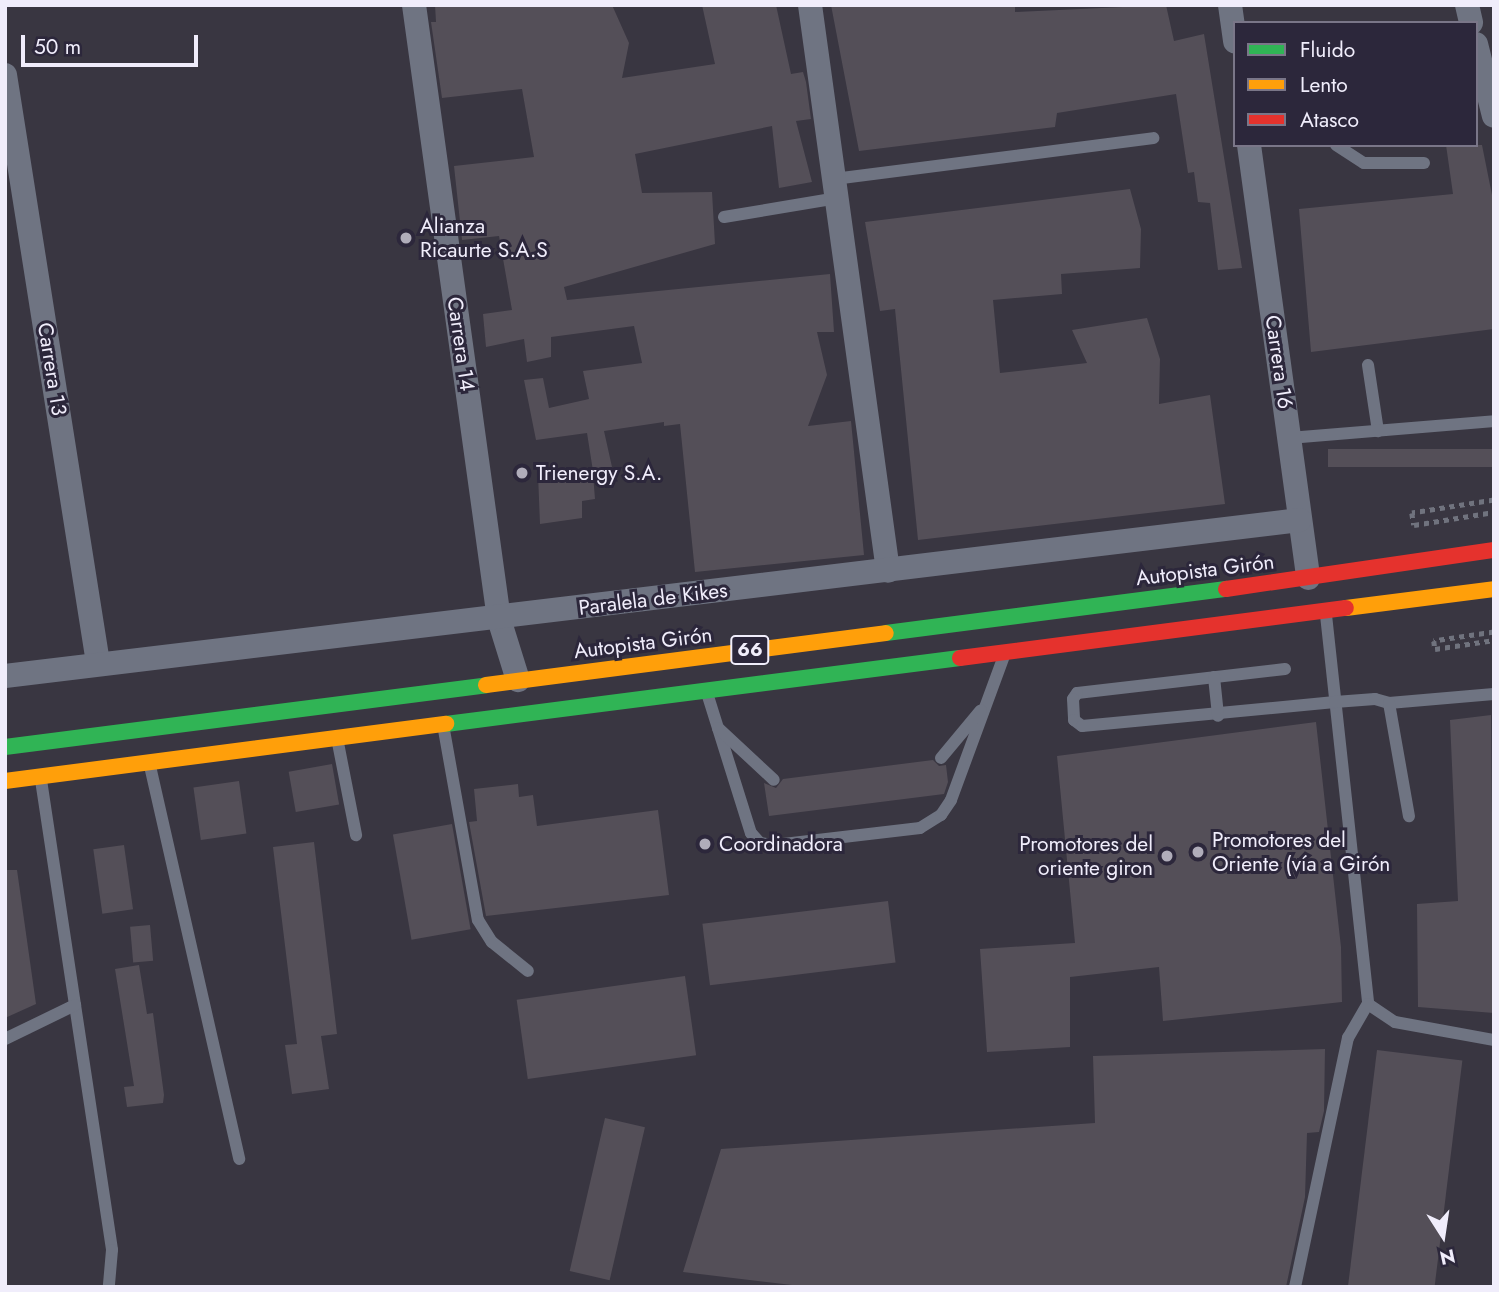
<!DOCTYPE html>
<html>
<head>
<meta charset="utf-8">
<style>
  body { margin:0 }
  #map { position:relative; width:1499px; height:1292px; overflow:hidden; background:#393641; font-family:Jost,sans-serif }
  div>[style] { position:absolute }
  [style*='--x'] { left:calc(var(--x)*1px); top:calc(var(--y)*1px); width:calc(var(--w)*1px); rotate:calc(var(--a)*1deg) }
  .building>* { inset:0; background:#544f58; transform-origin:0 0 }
  .path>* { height:4.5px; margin-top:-2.25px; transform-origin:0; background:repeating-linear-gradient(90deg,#70737e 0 5px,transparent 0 10px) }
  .lane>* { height:12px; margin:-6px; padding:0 6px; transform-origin:6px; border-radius:6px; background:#6f7482 }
  .street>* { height:24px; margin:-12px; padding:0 12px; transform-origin:12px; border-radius:12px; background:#6f7482 }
  .fast>* { height:16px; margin:-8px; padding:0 8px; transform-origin:8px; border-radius:8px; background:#30b455 }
  .slow>* { height:16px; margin:-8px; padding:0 8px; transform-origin:8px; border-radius:8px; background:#ff9f0a }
  .jam>* { height:16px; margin:-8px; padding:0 8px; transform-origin:8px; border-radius:8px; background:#e5322d }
  .dots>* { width:19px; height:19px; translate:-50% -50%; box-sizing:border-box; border:4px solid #2c273b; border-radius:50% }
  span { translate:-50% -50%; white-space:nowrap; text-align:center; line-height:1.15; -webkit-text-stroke:6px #2c273b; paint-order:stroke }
  .shield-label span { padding:2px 5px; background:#2c273b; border:2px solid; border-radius:5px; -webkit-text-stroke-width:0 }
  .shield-label { font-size:19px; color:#f0edfb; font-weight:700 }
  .poi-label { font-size:21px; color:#f0edfb }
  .left { translate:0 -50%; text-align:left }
  .right { translate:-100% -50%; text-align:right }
  .street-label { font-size:21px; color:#f0edfb }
  .frame { position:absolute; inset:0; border:7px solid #f0edfb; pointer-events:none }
  .legend { position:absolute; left:1233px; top:21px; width:245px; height:126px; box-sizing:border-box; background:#2c273b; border:2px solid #7a7688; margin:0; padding:9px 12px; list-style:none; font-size:21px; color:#f0edfb }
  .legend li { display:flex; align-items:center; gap:14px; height:35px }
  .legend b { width:35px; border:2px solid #7a7688 }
  .north { position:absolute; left:1408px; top:1201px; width:70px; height:70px; -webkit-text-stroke:5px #2c273b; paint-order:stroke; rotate:168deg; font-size:19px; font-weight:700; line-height:28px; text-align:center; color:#f0edfb }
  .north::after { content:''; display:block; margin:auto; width:24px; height:32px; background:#f0edfb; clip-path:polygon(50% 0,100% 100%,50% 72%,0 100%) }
  .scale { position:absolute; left:21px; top:35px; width:177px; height:32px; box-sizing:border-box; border:4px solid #f0edfb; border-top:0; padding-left:9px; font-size:21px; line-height:24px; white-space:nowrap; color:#f0edfb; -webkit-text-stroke:5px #2c273b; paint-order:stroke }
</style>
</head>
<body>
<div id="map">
  <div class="building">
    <i style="clip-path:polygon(435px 5px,612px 5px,629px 43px,622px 78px,715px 64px,702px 5px,776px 5px,791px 74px,803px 72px,806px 82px,811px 119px,796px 121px,812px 182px,779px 188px,772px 126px,635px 154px,642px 193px,712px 192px,715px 244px,564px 287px,567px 300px,830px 274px,834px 332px,817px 332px,827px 375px,808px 426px,851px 421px,864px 555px,695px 572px,680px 424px,664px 426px,664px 422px,604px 431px,612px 467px,593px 471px,587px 433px,536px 440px,524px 380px,543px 378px,549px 408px,589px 399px,583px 371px,642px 363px,634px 326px,551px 337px,551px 357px,527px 362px,524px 339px,486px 347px,483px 314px,512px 310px,499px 236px,462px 240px,454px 166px,534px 157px,522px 89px,442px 98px,431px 22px,436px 22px)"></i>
    <i style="clip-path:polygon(831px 5px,1015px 5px,1015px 12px,1166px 5px,1174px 41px,1204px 34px,1242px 268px,1218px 270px,1210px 203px,1198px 202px,1194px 172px,1188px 173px,1176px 94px,1057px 113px,1055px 127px,859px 151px)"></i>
    <i style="clip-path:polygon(1446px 145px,1482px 145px,1494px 205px,1494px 329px,1311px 352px,1299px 209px,1453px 194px)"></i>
    <i style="clip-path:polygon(1130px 189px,1141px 229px,1140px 268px,1061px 274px,1062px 294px,993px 300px,1000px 373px,1087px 363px,1072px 330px,1147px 318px,1160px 359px,1159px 404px,1210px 395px,1225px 504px,918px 540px,895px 309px,880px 311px,865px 222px)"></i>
    <i style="left:1494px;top:449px;width:18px;height:166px;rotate:90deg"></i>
    <i style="clip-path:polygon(538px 474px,593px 474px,595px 499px,582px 501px,582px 518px,540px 524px)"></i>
    <i style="clip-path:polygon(1491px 715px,1494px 1013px,1418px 1007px,1417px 904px,1458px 901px,1450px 720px)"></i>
    <i style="clip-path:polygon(1316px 722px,1341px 947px,1342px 1002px,1163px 1021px,1159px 967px,1070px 977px,1070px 1047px,987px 1052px,980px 949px,1075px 943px,1057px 756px)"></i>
    <i style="clip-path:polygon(933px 760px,939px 766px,946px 765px,948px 782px,944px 794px,769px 816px,764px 783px,776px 788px,783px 779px)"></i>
    <i style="left:332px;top:764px;width:41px;height:44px;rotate:80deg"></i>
    <i style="left:239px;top:781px;width:53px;height:46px;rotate:82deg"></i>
    <i style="clip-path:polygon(518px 784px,519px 797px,533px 795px,537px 826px,658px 810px,669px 895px,486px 916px,469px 822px,477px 821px,474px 789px)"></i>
    <i style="left:452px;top:824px;width:107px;height:60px;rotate:80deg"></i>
    <i style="clip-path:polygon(314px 842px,337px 1034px,321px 1036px,329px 1089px,292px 1094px,285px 1045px,297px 1044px,273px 847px)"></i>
    <i style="left:124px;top:845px;width:65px;height:31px;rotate:82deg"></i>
    <i style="clip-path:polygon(5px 870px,17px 870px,36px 1004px,5px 1018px)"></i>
    <i style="left:888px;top:901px;width:62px;height:187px;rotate:83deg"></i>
    <i style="left:150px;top:925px;width:36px;height:20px;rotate:85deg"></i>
    <i style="clip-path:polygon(139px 965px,147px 1014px,153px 1013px,164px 1095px,163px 1103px,127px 1107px,124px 1087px,134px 1086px,115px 969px)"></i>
    <i style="left:685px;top:976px;width:80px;height:170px;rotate:82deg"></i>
    <i style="clip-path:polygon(1325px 1049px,1324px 1111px,1319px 1132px,1307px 1133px,1305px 1197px,1286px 1287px,809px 1287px,683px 1272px,721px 1149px,1095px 1123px,1093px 1056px)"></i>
    <i style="left:1377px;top:1050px;width:86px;height:239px;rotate:7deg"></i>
    <i style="left:605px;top:1118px;width:41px;height:157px;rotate:13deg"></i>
  </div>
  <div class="path">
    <i style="--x:1494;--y:500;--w:83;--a:171"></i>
    <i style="--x:1412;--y:513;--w:12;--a:81"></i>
    <i style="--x:1414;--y:525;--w:81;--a:-9.2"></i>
    <i style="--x:1494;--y:632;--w:61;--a:171.5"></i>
    <i style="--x:1434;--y:641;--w:8;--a:83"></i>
    <i style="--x:1435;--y:649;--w:60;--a:-8.7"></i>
  </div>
  <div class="lane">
    <i style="--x:1336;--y:145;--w:33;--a:33"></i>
    <i style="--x:1364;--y:163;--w:60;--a:0"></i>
    <i style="--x:834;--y:179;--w:322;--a:-7.3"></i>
    <i style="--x:724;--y:217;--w:115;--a:-9.5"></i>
    <i style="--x:1368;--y:365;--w:67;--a:81.4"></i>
    <i style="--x:1289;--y:438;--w:206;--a:-4.7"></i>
    <i style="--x:1326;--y:615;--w:391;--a:83.8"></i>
    <i style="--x:1285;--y:669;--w:209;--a:173.4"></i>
    <i style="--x:1077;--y:693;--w:7;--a:124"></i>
    <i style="--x:1073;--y:699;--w:21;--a:87"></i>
    <i style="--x:1074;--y:720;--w:10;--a:37"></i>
    <i style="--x:1082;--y:726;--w:254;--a:-5.4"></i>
    <i style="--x:1335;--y:702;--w:40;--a:-4.3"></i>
    <i style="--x:1375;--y:699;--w:15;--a:16"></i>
    <i style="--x:1389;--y:703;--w:105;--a:-4.9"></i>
    <i style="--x:1214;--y:677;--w:39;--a:84"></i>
    <i style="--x:707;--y:693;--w:147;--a:72.6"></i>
    <i style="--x:751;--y:833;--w:13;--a:48"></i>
    <i style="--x:760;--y:843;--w:15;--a:8"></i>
    <i style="--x:775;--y:845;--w:146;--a:-6.7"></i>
    <i style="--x:920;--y:828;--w:25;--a:-32"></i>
    <i style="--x:941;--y:815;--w:18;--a:-56"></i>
    <i style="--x:951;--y:800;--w:153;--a:-69.8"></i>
    <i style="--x:1389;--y:703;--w:115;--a:80"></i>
    <i style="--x:718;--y:728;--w:76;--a:42.9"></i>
    <i style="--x:444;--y:730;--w:193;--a:79.9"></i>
    <i style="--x:478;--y:920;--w:26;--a:58"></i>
    <i style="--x:492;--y:942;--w:46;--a:38.9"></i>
    <i style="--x:338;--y:743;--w:94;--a:78.9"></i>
    <i style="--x:941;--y:758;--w:62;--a:-50.2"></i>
    <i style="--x:150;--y:766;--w:403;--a:77.2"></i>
    <i style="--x:41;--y:780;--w:475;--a:81.4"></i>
    <i style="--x:112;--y:1250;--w:37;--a:95"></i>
    <i style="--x:1368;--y:1004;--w:32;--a:34"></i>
    <i style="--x:1395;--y:1022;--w:101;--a:10.3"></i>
    <i style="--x:5;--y:1039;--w:78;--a:-25.9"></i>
    <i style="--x:1295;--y:1287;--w:255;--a:-78"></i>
    <i style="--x:1348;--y:1038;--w:39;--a:-60"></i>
  </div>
  <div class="street">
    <i style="--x:414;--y:5;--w:620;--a:82.12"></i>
    <i style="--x:499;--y:619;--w:64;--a:72.7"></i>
    <i style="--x:810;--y:5;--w:571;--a:82.15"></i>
    <i style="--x:1230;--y:5;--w:37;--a:82"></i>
    <i style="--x:1467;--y:5;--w:18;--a:77"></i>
    <i style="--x:1476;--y:44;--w:74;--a:76"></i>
    <i style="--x:5;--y:75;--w:595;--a:81.01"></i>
    <i style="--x:1249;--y:145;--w:437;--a:82.2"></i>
    <i style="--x:5;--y:676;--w:1304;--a:-6.87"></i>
  </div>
  <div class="fast">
    <i style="--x:886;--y:633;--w:343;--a:-7.4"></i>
    <i style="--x:446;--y:724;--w:518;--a:-7.32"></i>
    <i style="--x:5;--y:747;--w:485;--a:-7.3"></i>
  </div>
  <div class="slow">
    <i style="--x:1346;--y:608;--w:149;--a:-7.3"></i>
    <i style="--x:486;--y:685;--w:403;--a:-7.4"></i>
    <i style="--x:5;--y:781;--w:445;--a:-7.4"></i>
  </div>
  <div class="jam">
    <i style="--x:1226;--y:589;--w:271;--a:-8.3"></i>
    <i style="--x:960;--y:658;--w:389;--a:-7.4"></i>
  </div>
  <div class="dots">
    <i style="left:406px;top:238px;background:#b0adba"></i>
    <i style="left:522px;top:473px;background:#b0adba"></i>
    <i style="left:705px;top:844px;background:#b0adba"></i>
    <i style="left:1198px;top:852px;background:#b0adba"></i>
    <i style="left:1167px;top:856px;background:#b0adba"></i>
  </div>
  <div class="shield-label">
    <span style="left:750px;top:650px">66</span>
  </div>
  <div class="poi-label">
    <span class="left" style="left:420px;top:238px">Alianza<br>Ricaurte S.A.S</span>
    <span class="left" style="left:536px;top:473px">Trienergy S.A.</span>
    <span class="left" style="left:1212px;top:852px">Promotores del<br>Oriente (vía a Girón</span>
    <span class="left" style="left:719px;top:844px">Coordinadora</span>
    <span class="right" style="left:1153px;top:856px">Promotores del<br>oriente giron</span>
  </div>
  <div class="street-label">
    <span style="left:461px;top:344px;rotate:82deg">Carrera 14</span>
    <span style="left:1279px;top:362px;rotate:82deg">Carrera 16</span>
    <span style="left:52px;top:369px;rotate:81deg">Carrera 13</span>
    <span style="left:1205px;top:570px;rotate:-7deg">Autopista Girón</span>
    <span style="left:653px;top:599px;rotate:-7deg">Paralela de Kikes</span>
    <span style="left:643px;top:643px;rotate:-7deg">Autopista Girón</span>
  </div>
  <div class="frame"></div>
  <ul class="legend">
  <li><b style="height:9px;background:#30b455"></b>Fluido</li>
  <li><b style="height:9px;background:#ff9f0a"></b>Lento</li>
  <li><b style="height:9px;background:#e5322d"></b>Atasco</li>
  </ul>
  <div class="north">N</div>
  <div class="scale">50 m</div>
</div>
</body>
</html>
